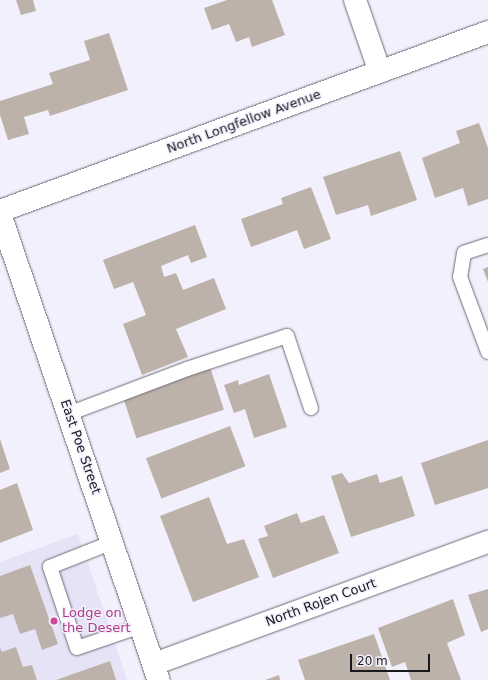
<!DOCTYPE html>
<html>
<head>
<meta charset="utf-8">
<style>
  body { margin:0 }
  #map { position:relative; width:488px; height:680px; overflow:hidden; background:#f2f0fd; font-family:"DejaVu Sans",sans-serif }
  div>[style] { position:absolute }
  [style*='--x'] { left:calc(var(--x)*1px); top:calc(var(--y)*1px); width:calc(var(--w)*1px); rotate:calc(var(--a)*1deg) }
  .built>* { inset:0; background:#e7e3f7 }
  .building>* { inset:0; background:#bdb2a9; transform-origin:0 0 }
  .roads { filter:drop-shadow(0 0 1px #6d6a76) drop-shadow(0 0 1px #6d6a76) }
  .service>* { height:14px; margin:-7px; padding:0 7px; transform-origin:7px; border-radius:7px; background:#fff }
  .minor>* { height:22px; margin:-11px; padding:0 11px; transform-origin:11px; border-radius:11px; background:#fff }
  .dots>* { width:11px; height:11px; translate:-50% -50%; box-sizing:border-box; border:2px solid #f2f0fd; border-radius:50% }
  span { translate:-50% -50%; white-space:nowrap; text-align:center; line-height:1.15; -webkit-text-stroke:3px #f2f0fd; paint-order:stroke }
  .street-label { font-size:13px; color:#19181c }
  .hotel-label { font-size:13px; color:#b23c85 }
  .left { translate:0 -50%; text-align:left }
  .scale { position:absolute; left:350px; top:654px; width:80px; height:18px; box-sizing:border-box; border:2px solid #19181c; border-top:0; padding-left:5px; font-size:12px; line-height:14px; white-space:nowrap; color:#19181c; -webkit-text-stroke:3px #f2f0fd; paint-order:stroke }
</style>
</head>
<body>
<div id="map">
  <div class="built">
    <i style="clip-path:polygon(78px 534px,127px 680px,0 680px,0 562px)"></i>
  </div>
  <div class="building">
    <i style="clip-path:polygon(16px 0,33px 0,36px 11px,21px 15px)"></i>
    <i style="clip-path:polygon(227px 0,272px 0,285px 35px,252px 47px,249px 37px,236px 42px,229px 24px,212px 30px,204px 8px)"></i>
    <i style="clip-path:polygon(109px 33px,128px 90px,50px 116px,48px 110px,24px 117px,29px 134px,8px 140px,0 115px,0 101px,53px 84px,49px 73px,90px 60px,84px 41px)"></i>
    <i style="clip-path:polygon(479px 123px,488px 148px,488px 199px,468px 206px,463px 188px,435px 198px,422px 158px,460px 143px,456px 131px)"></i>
    <i style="clip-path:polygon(400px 151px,417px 200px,371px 216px,368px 205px,336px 215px,323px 177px)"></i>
    <i style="clip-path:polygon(311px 187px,331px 239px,304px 249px,297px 230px,251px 247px,241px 219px,283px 204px,281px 198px)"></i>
    <i style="clip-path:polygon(195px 225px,207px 257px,191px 263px,188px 255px,161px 266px,164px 277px,176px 273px,183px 290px,214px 278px,226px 309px,176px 329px,188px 357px,142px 375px,123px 324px,146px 315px,133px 282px,114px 289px,103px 260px)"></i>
    <i style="clip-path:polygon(488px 267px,488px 282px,483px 269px)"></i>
    <i style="left:210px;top:367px;width:45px;height:92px;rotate:72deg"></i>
    <i style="clip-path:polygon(269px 374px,287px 427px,254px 438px,245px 409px,234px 413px,224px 385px,238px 380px,239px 385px)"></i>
    <i style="left:230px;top:426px;width:43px;height:90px;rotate:69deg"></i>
    <i style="clip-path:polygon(0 439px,10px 469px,0 473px)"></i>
    <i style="clip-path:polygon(488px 440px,488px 488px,435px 505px,421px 463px)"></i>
    <i style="clip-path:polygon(342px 473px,349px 483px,377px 474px,380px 483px,402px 476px,415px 516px,351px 537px,331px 476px)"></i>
    <i style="clip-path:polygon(17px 483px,33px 530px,0 543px,0 490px)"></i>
    <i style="clip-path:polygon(209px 497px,227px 544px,244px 539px,259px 577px,193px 602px,160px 516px)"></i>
    <i style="clip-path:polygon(297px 513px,301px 523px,324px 515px,339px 553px,273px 578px,258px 539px,268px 536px,264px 526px)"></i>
    <i style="clip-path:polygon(30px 565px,58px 644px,42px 650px,35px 629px,20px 634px,13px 614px,0 618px,0 576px)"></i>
    <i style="clip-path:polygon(488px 589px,488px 629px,481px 632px,468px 595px)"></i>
    <i style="clip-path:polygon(453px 599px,465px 635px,447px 643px,461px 680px,411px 680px,405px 662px,392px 667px,378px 628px)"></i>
    <i style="clip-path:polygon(374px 634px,390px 680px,305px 680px,298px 660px)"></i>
    <i style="clip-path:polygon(16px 647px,23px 667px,32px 665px,37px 680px,0 680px,0 648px,2px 652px)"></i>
    <i style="clip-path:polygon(110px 661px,116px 680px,56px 680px)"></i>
    <i style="clip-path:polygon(279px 675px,280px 680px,265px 680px)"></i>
  </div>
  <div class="roads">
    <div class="service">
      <i style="--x:488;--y:245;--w:25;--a:162"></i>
      <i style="--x:464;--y:253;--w:24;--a:99"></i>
      <i style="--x:460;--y:277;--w:80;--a:69.5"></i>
      <i style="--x:68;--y:414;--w:127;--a:-20.7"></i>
      <i style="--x:187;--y:369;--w:105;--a:-18.3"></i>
      <i style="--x:287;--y:336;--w:76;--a:71.6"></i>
      <i style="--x:113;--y:542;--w:68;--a:158.4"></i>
      <i style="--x:50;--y:567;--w:85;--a:71.6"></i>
      <i style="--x:77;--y:648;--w:68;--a:-19"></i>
    </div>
    <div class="minor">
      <i style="--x:355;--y:0;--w:76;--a:70.9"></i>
      <i style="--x:0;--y:211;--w:520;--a:-20.14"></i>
      <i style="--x:0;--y:214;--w:492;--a:71.2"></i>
      <i style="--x:154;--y:664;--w:356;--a:-20.1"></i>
    </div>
  </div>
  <div class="dots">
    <i style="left:54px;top:621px;background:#d1479c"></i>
  </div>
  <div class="street-label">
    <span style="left:244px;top:122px;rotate:-20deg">North Longfellow Avenue</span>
    <span style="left:80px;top:447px;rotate:71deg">East Poe Street</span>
    <span style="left:321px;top:603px;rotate:-20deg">North Rojen Court</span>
  </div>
  <div class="hotel-label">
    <span class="left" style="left:62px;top:621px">Lodge on<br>the Desert</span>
  </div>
  <div class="scale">20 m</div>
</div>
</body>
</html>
